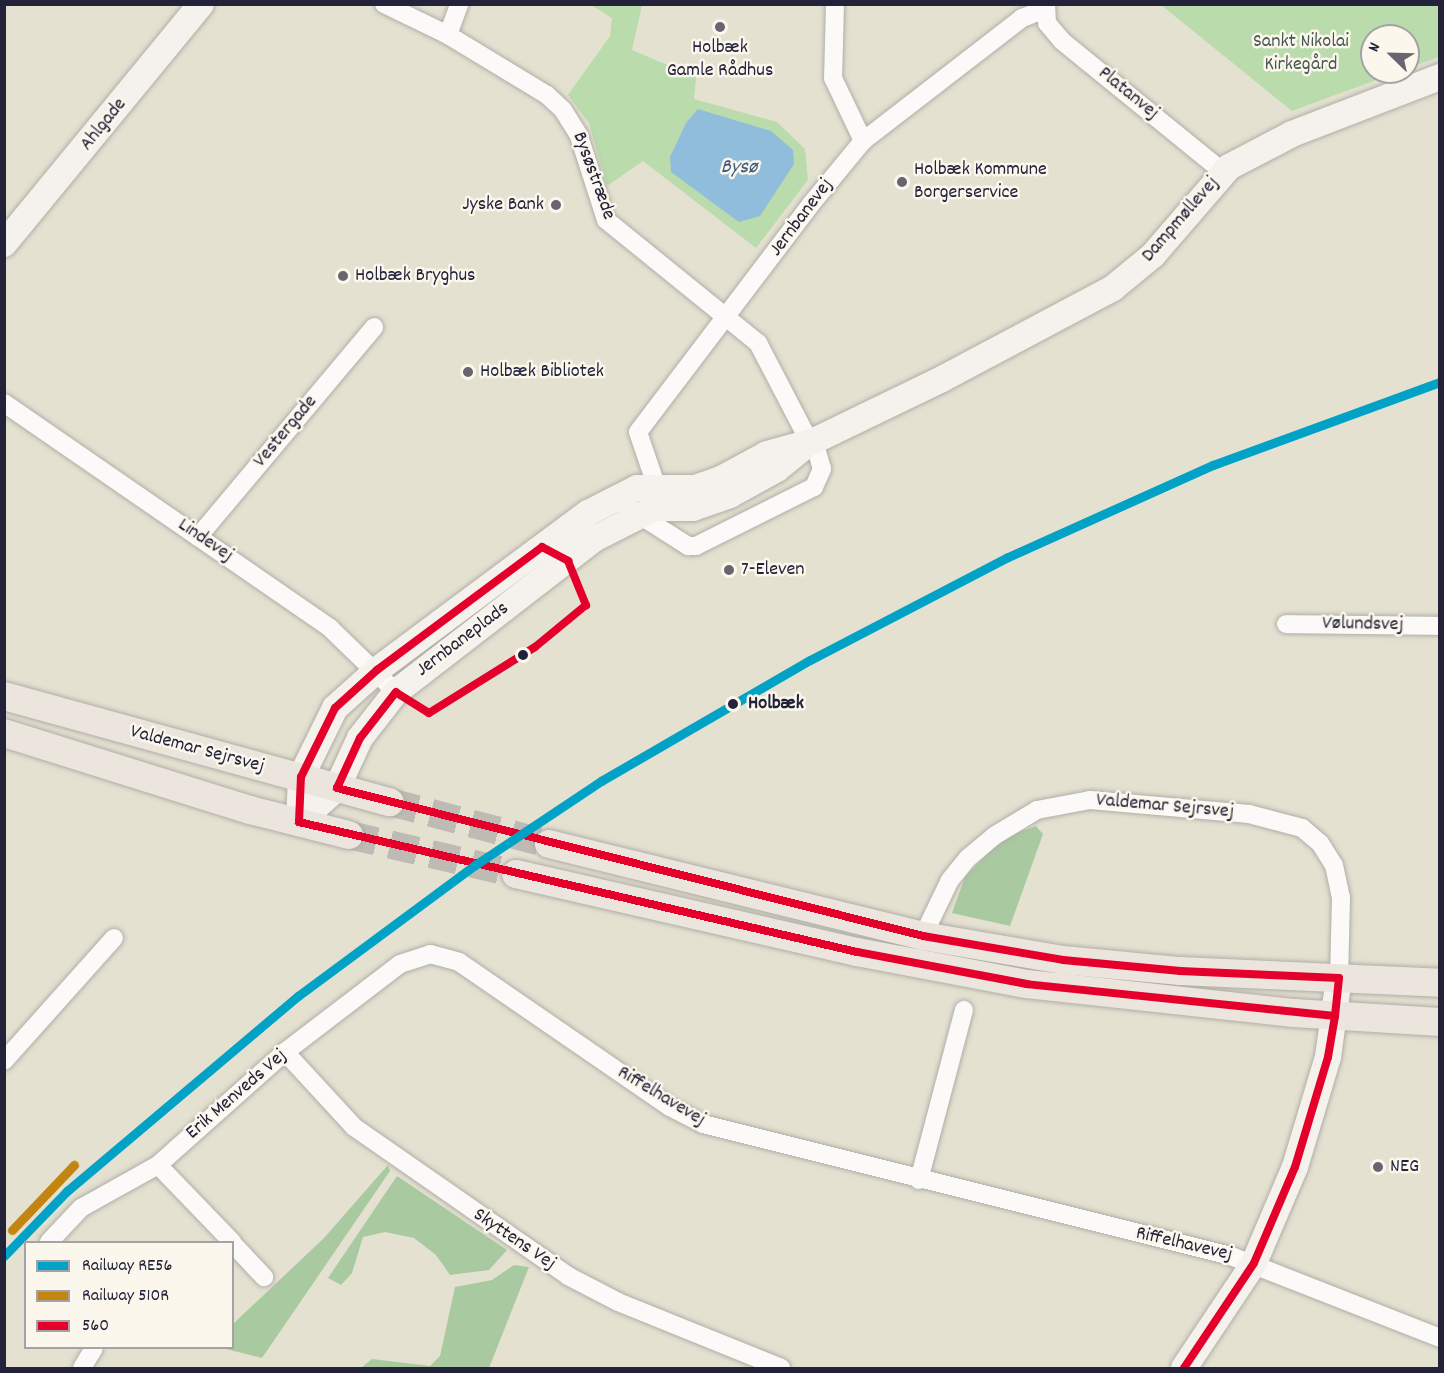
<!DOCTYPE html>
<html>
<head>
<meta charset="utf-8">
<style>
  body { margin:0 }
  #map { position:relative; width:1444px; height:1373px; overflow:hidden; background:#e4e1d1; font-family:Dekko,sans-serif }
  div>[style] { position:absolute }
  [style*='--x'] { left:calc(var(--x)*1px); top:calc(var(--y)*1px); width:calc(var(--w)*1px); rotate:calc(var(--a)*1deg) }
  .green>* { inset:0; background:#badbab }
  .forest>* { inset:0; background:#a9caa0 }
  .water>* { inset:0; background:#91bddc }
  .primary-tunnel>* { height:28px; margin-top:-14px; transform-origin:0; background:repeating-linear-gradient(90deg,#bdbbb3 0 28px,transparent 0 42px) }
  .roads { filter:drop-shadow(0 0 2px #b0aea7) drop-shadow(0 0 2px #b0aea7) }
  .street>* { height:18px; margin:-9px; padding:0 9px; transform-origin:9px; border-radius:9px; background:#fbfaf8 }
  .secondary>* { height:26px; margin:-13px; padding:0 13px; transform-origin:13px; border-radius:13px; background:#f5f2ed }
  .primary>* { height:28px; margin:-14px; padding:0 14px; transform-origin:14px; border-radius:14px; background:#ece5dd }
  .bus-1>* { height:8px; margin:-4px; padding:0 4px; transform-origin:4px; border-radius:4px; background:#e4002b }
  .rail-1>* { height:9px; margin:-4.5px; padding:0 4.5px; transform-origin:4.5px; border-radius:4.5px; background:#02a2c7 }
  .rail-2>* { height:9px; margin:-4.5px; padding:0 4.5px; transform-origin:4.5px; border-radius:4.5px; background:#c2850f }
  .dots>* { width:16px; height:16px; translate:-50% -50%; box-sizing:border-box; border:3px solid #fbf7ec; border-radius:50% }
  span { translate:-50% -50%; white-space:nowrap; text-align:center; line-height:1.15; -webkit-text-stroke:5px #fbf7ec; paint-order:stroke }
  .park-label { font-size:20px; color:#455853 }
  .poi-label { font-size:20px; color:#22223b }
  .left { translate:0 -50%; text-align:left }
  .right { translate:-100% -50%; text-align:right }
  .street-label { font-size:20px; color:#22223b }
  .stop-label { font-size:20px; color:#22223b; font-weight:700 }
  .water-label { font-size:21px; color:#405a7d; font-style:italic }
  .frame { position:absolute; inset:0; border:6px solid #22223b; pointer-events:none }
  .legend { position:absolute; left:24px; top:1241px; width:210px; height:108px; box-sizing:border-box; background:#fbf7ec; border:2px solid #a4a2a5; margin:0; padding:8px 10px; list-style:none; font-size:18px; color:#22223b }
  .legend li { display:flex; align-items:center; gap:12px; height:30px }
  .legend b { width:30px; border:2px solid #a4a2a5 }
  .north { position:absolute; left:1360px; top:24px; width:60px; height:60px; box-sizing:border-box; background:#fbf7ec; border:2px solid #a4a2a5; border-radius:50%; rotate:293deg; font-size:16px; font-weight:700; line-height:24px; text-align:center; color:#22223b }
  .north::after { content:''; display:block; margin:auto; width:21px; height:27px; background:#666570; clip-path:polygon(50% 0,100% 100%,50% 72%,0 100%) }
</style>
</head>
<body>
<div id="map">
  <div class="green">
    <i style="clip-path:polygon(591px 5px,642px 5px,632px 50px,696px 77px,694px 99px,777px 122px,805px 149px,808px 180px,756px 248px,643px 161px,607px 186px,589px 123px,568px 95px,610px 36px,612px 18px)"></i>
    <i style="clip-path:polygon(1161px 5px,1439px 5px,1439px 57px,1408px 68px,1408px 36px,1372px 36px,1372px 72px,1398px 72px,1292px 111px)"></i>
  </div>
  <div class="forest">
    <i style="clip-path:polygon(1036px 826px,1043px 834px,1010px 926px,952px 913px,965px 877px,1003px 838px)"></i>
    <i style="clip-path:polygon(388px 1165px,390px 1171px,262px 1358px,222px 1348px,232px 1348px,233px 1324px,324px 1238px)"></i>
    <i style="clip-path:polygon(397px 1176px,507px 1250px,489px 1270px,450px 1275px,436px 1255px,414px 1238px,385px 1232px,363px 1237px,352px 1273px,341px 1285px,328px 1278px)"></i>
    <i style="clip-path:polygon(514px 1265px,529px 1267px,489px 1368px,361px 1368px,372px 1359px,430px 1366px,440px 1356px,455px 1287px,492px 1280px)"></i>
  </div>
  <div class="water">
    <i style="clip-path:polygon(698px 109px,771px 131px,793px 150px,794px 164px,760px 216px,739px 222px,671px 172px,670px 157px,686px 123px)"></i>
  </div>
  <div class="primary-tunnel">
    <i style="--x:390;--y:802;--w:164;--a:14.8"></i>
    <i style="--x:349;--y:835;--w:171;--a:13.1"></i>
  </div>
  <div class="roads">
    <div class="street">
      <i style="--x:384;--y:4;--w:71;--a:25.8"></i>
      <i style="--x:448;--y:35;--w:116;--a:31.2"></i>
      <i style="--x:547;--y:95;--w:22;--a:43"></i>
      <i style="--x:563;--y:110;--w:31;--a:58"></i>
      <i style="--x:579;--y:136;--w:88;--a:72.2"></i>
      <i style="--x:606;--y:220;--w:196;--a:39"></i>
      <i style="--x:758;--y:343;--w:113;--a:62.5"></i>
      <i style="--x:835;--y:4;--w:74;--a:91.5"></i>
      <i style="--x:833;--y:78;--w:70;--a:64.5"></i>
      <i style="--x:1046;--y:4;--w:19;--a:87"></i>
      <i style="--x:1047;--y:23;--w:23;--a:50"></i>
      <i style="--x:1062;--y:41;--w:208;--a:39.1"></i>
      <i style="--x:448;--y:35;--w:33;--a:-70"></i>
      <i style="--x:4;--y:403;--w:397;--a:34.6"></i>
      <i style="--x:331;--y:629;--w:91;--a:44.1"></i>
      <i style="--x:657;--y:488;--w:59;--a:-108.7"></i>
      <i style="--x:638;--y:432;--w:286;--a:-52.8"></i>
      <i style="--x:811;--y:204;--w:82;--a:-50.5"></i>
      <i style="--x:863;--y:141;--w:201;--a:-37.7"></i>
      <i style="--x:1022;--y:18;--w:25;--a:-21"></i>
      <i style="--x:614;--y:499;--w:88;--a:32.4"></i>
      <i style="--x:688;--y:546;--w:8;--a:0"></i>
      <i style="--x:696;--y:546;--w:132;--a:-26.6"></i>
      <i style="--x:814;--y:487;--w:20;--a:-66"></i>
      <i style="--x:822;--y:469;--w:29;--a:-106"></i>
      <i style="--x:198;--y:537;--w:274;--a:-50"></i>
      <i style="--x:1286;--y:624;--w:154;--a:0.7"></i>
      <i style="--x:923;--y:936;--w:62;--a:-64.3"></i>
      <i style="--x:950;--y:880;--w:28;--a:-51"></i>
      <i style="--x:968;--y:858;--w:34;--a:-40"></i>
      <i style="--x:994;--y:836;--w:50;--a:-31.2"></i>
      <i style="--x:1037;--y:810;--w:54;--a:-10.7"></i>
      <i style="--x:1090;--y:800;--w:160;--a:5"></i>
      <i style="--x:1249;--y:814;--w:55;--a:14.8"></i>
      <i style="--x:1302;--y:828;--w:23;--a:40"></i>
      <i style="--x:1320;--y:843;--w:26;--a:58"></i>
      <i style="--x:1334;--y:865;--w:34;--a:78"></i>
      <i style="--x:1341;--y:898;--w:80;--a:91.4"></i>
      <i style="--x:285;--y:1052;--w:102;--a:47.4"></i>
      <i style="--x:354;--y:1127;--w:261;--a:34.8"></i>
      <i style="--x:568;--y:1276;--w:56;--a:27.5"></i>
      <i style="--x:618;--y:1302;--w:176;--a:22"></i>
      <i style="--x:4;--y:1061;--w:165;--a:-48.2"></i>
      <i style="--x:158;--y:1165;--w:107;--a:46.1"></i>
      <i style="--x:919;--y:1180;--w:176;--a:-75.2"></i>
      <i style="--x:49;--y:1242;--w:47;--a:-46.7"></i>
      <i style="--x:81;--y:1208;--w:88;--a:-29.2"></i>
      <i style="--x:158;--y:1165;--w:170;--a:-41.7"></i>
      <i style="--x:285;--y:1052;--w:145;--a:-37.4"></i>
      <i style="--x:400;--y:964;--w:32;--a:-18"></i>
      <i style="--x:430;--y:954;--w:30;--a:15"></i>
      <i style="--x:459;--y:962;--w:256;--a:34.5"></i>
      <i style="--x:670;--y:1107;--w:37;--a:27"></i>
      <i style="--x:703;--y:1124;--w:544;--a:14.04"></i>
      <i style="--x:1231;--y:1256;--w:225;--a:21.4"></i>
      <i style="--x:232;--y:1243;--w:47;--a:46.7"></i>
      <i style="--x:82;--y:1368;--w:23;--a:-59"></i>
    </div>
    <div class="secondary">
      <i style="--x:4;--y:244;--w:310;--a:-50.6"></i>
      <i style="--x:299;--y:822;--w:45;--a:-87.5"></i>
      <i style="--x:301;--y:777;--w:77;--a:-63.8"></i>
      <i style="--x:335;--y:708;--w:57;--a:-42.1"></i>
      <i style="--x:377;--y:670;--w:263;--a:-36.7"></i>
      <i style="--x:588;--y:513;--w:55;--a:-27"></i>
      <i style="--x:637;--y:488;--w:58;--a:0"></i>
      <i style="--x:695;--y:488;--w:28;--a:-19"></i>
      <i style="--x:721;--y:479;--w:52;--a:-28.5"></i>
      <i style="--x:767;--y:454;--w:49;--a:-15.5"></i>
      <i style="--x:814;--y:441;--w:142;--a:-25.8"></i>
      <i style="--x:942;--y:379;--w:194;--a:-28"></i>
      <i style="--x:1113;--y:288;--w:52;--a:-39.5"></i>
      <i style="--x:1153;--y:255;--w:116;--a:-49.2"></i>
      <i style="--x:1229;--y:167;--w:71;--a:-27.6"></i>
      <i style="--x:1292;--y:134;--w:159;--a:-21.1"></i>
      <i style="--x:299;--y:822;--w:51;--a:-41.8"></i>
      <i style="--x:337;--y:788;--w:55;--a:-65.3"></i>
      <i style="--x:360;--y:738;--w:58;--a:-52"></i>
      <i style="--x:396;--y:692;--w:250;--a:-37.7"></i>
      <i style="--x:594;--y:539;--w:68;--a:-26.9"></i>
      <i style="--x:655;--y:508;--w:38;--a:0"></i>
      <i style="--x:693;--y:508;--w:39;--a:-19"></i>
      <i style="--x:730;--y:495;--w:54;--a:-29"></i>
      <i style="--x:777;--y:469;--w:33;--a:-39"></i>
      <i style="--x:1184;--y:1368;--w:126;--a:-56.3"></i>
      <i style="--x:1254;--y:1263;--w:104;--a:-66.9"></i>
      <i style="--x:1295;--y:1167;--w:115;--a:-73.3"></i>
      <i style="--x:1328;--y:1057;--w:80;--a:-82.1"></i>
    </div>
    <div class="primary">
      <i style="--x:4;--y:696;--w:400;--a:15.4"></i>
      <i style="--x:4;--y:733;--w:258;--a:17.4"></i>
      <i style="--x:250;--y:810;--w:102;--a:14.2"></i>
      <i style="--x:549;--y:844;--w:385;--a:13.8"></i>
      <i style="--x:923;--y:936;--w:142;--a:9.7"></i>
      <i style="--x:1063;--y:960;--w:118;--a:5.4"></i>
      <i style="--x:1180;--y:971;--w:260;--a:2.6"></i>
      <i style="--x:516;--y:874;--w:350;--a:12.9"></i>
      <i style="--x:857;--y:952;--w:173;--a:10.7"></i>
      <i style="--x:1027;--y:984;--w:269;--a:6.2"></i>
      <i style="--x:1294;--y:1013;--w:146;--a:3.5"></i>
    </div>
  </div>
  <div class="bus-1">
    <i style="--x:542;--y:547;--w:30;--a:28"></i>
    <i style="--x:568;--y:561;--w:48;--a:67.8"></i>
    <i style="--x:586;--y:605;--w:66;--a:140.5"></i>
    <i style="--x:535;--y:647;--w:125;--a:148.1"></i>
    <i style="--x:429;--y:713;--w:39;--a:-148"></i>
    <i style="--x:396;--y:692;--w:58;--a:128"></i>
    <i style="--x:360;--y:738;--w:55;--a:114.7"></i>
    <i style="--x:337;--y:788;--w:604;--a:14.17"></i>
    <i style="--x:923;--y:936;--w:142;--a:9.7"></i>
    <i style="--x:1063;--y:960;--w:118;--a:5.4"></i>
    <i style="--x:1180;--y:971;--w:159;--a:2.5"></i>
    <i style="--x:1339;--y:978;--w:38;--a:96"></i>
    <i style="--x:1335;--y:1016;--w:310;--a:-174.1"></i>
    <i style="--x:1027;--y:984;--w:173;--a:-169.3"></i>
    <i style="--x:857;--y:952;--w:573;--a:-166.89"></i>
    <i style="--x:299;--y:822;--w:45;--a:-87.5"></i>
    <i style="--x:301;--y:777;--w:77;--a:-63.8"></i>
    <i style="--x:335;--y:708;--w:57;--a:-42.1"></i>
    <i style="--x:377;--y:670;--w:206;--a:-36.7"></i>
    <i style="--x:1184;--y:1368;--w:126;--a:-56.3"></i>
    <i style="--x:1254;--y:1263;--w:104;--a:-66.9"></i>
    <i style="--x:1295;--y:1167;--w:115;--a:-73.3"></i>
    <i style="--x:1328;--y:1057;--w:42;--a:-80.3"></i>
  </div>
  <div class="rail-1">
    <i style="--x:4;--y:1256;--w:91;--a:-45.9"></i>
    <i style="--x:67;--y:1191;--w:302;--a:-40.2"></i>
    <i style="--x:298;--y:996;--w:220;--a:-36.5"></i>
    <i style="--x:475;--y:865;--w:151;--a:-33.7"></i>
    <i style="--x:601;--y:781;--w:241;--a:-30.1"></i>
    <i style="--x:810;--y:660;--w:223;--a:-27.5"></i>
    <i style="--x:1008;--y:557;--w:225;--a:-24.2"></i>
    <i style="--x:1213;--y:465;--w:242;--a:-20.1"></i>
  </div>
  <div class="rail-2">
    <i style="--x:12;--y:1230;--w:90;--a:-46.4"></i>
  </div>
  <div class="dots">
    <i style="left:720px;top:27px;background:#666570"></i>
    <i style="left:902px;top:182px;background:#666570"></i>
    <i style="left:556px;top:205px;background:#666570"></i>
    <i style="left:343px;top:276px;background:#666570"></i>
    <i style="left:468px;top:372px;background:#666570"></i>
    <i style="left:729px;top:570px;background:#666570"></i>
    <i style="left:523px;top:655px;background:#22223b"></i>
    <i style="left:733px;top:704px;background:#22223b"></i>
    <i style="left:1378px;top:1167px;background:#666570"></i>
  </div>
  <div class="park-label">
    <span style="left:1301px;top:54px">Sankt Nikolai<br>Kirkegård</span>
  </div>
  <div class="poi-label">
    <span style="left:720px;top:60px">Holbæk<br>Gamle Rådhus</span>
    <span class="left" style="left:914px;top:182px">Holbæk Kommune<br>Borgerservice</span>
    <span class="right" style="left:544px;top:205px">Jyske Bank</span>
    <span class="left" style="left:355px;top:276px">Holbæk Bryghus</span>
    <span class="left" style="left:480px;top:372px">Holbæk Bibliotek</span>
    <span class="left" style="left:741px;top:570px">7-Eleven</span>
    <span class="left" style="left:1390px;top:1167px">NEG</span>
  </div>
  <div class="street-label">
    <span style="left:1128px;top:94px;rotate:39deg">Platanvej</span>
    <span style="left:104px;top:125px;rotate:-51deg">Ahlgade</span>
    <span style="left:593px;top:176px;rotate:70deg">Bysøstræde</span>
    <span style="left:802px;top:218px;rotate:-53deg">Jernbanevej</span>
    <span style="left:1181px;top:220px;rotate:-49deg">Dampmøllevej</span>
    <span style="left:286px;top:432px;rotate:-50deg">Vestergade</span>
    <span style="left:205px;top:541px;rotate:34deg">Lindevej</span>
    <span style="left:1363px;top:625px;rotate:1deg">Vølundsvej</span>
    <span style="left:463px;top:640px;rotate:-37deg">Jernbaneplads</span>
    <span style="left:197px;top:750px;rotate:15deg">Valdemar Sejrsvej</span>
    <span style="left:1165px;top:807px;rotate:5deg">Valdemar Sejrsvej</span>
    <span style="left:237px;top:1095px;rotate:-41deg">Erik Menveds Vej</span>
    <span style="left:661px;top:1097px;rotate:31deg">Riffelhavevej</span>
    <span style="left:514px;top:1240px;rotate:34deg">Skyttens Vej</span>
    <span style="left:1184px;top:1245px;rotate:13deg">Riffelhavevej</span>
  </div>
  <div class="stop-label">
    <span class="left" style="left:748px;top:704px">Holbæk</span>
  </div>
  <div class="water-label">
    <span style="left:739px;top:168px">Bysø</span>
  </div>
  <div class="frame"></div>
  <ul class="legend">
  <li><b style="height:8px;background:#02a2c7"></b>Railway RE56</li>
  <li><b style="height:8px;background:#c2850f"></b>Railway 510R</li>
  <li><b style="height:8px;background:#e4002b"></b>560</li>
  </ul>
  <div class="north">N</div>
</div>
</body>
</html>
